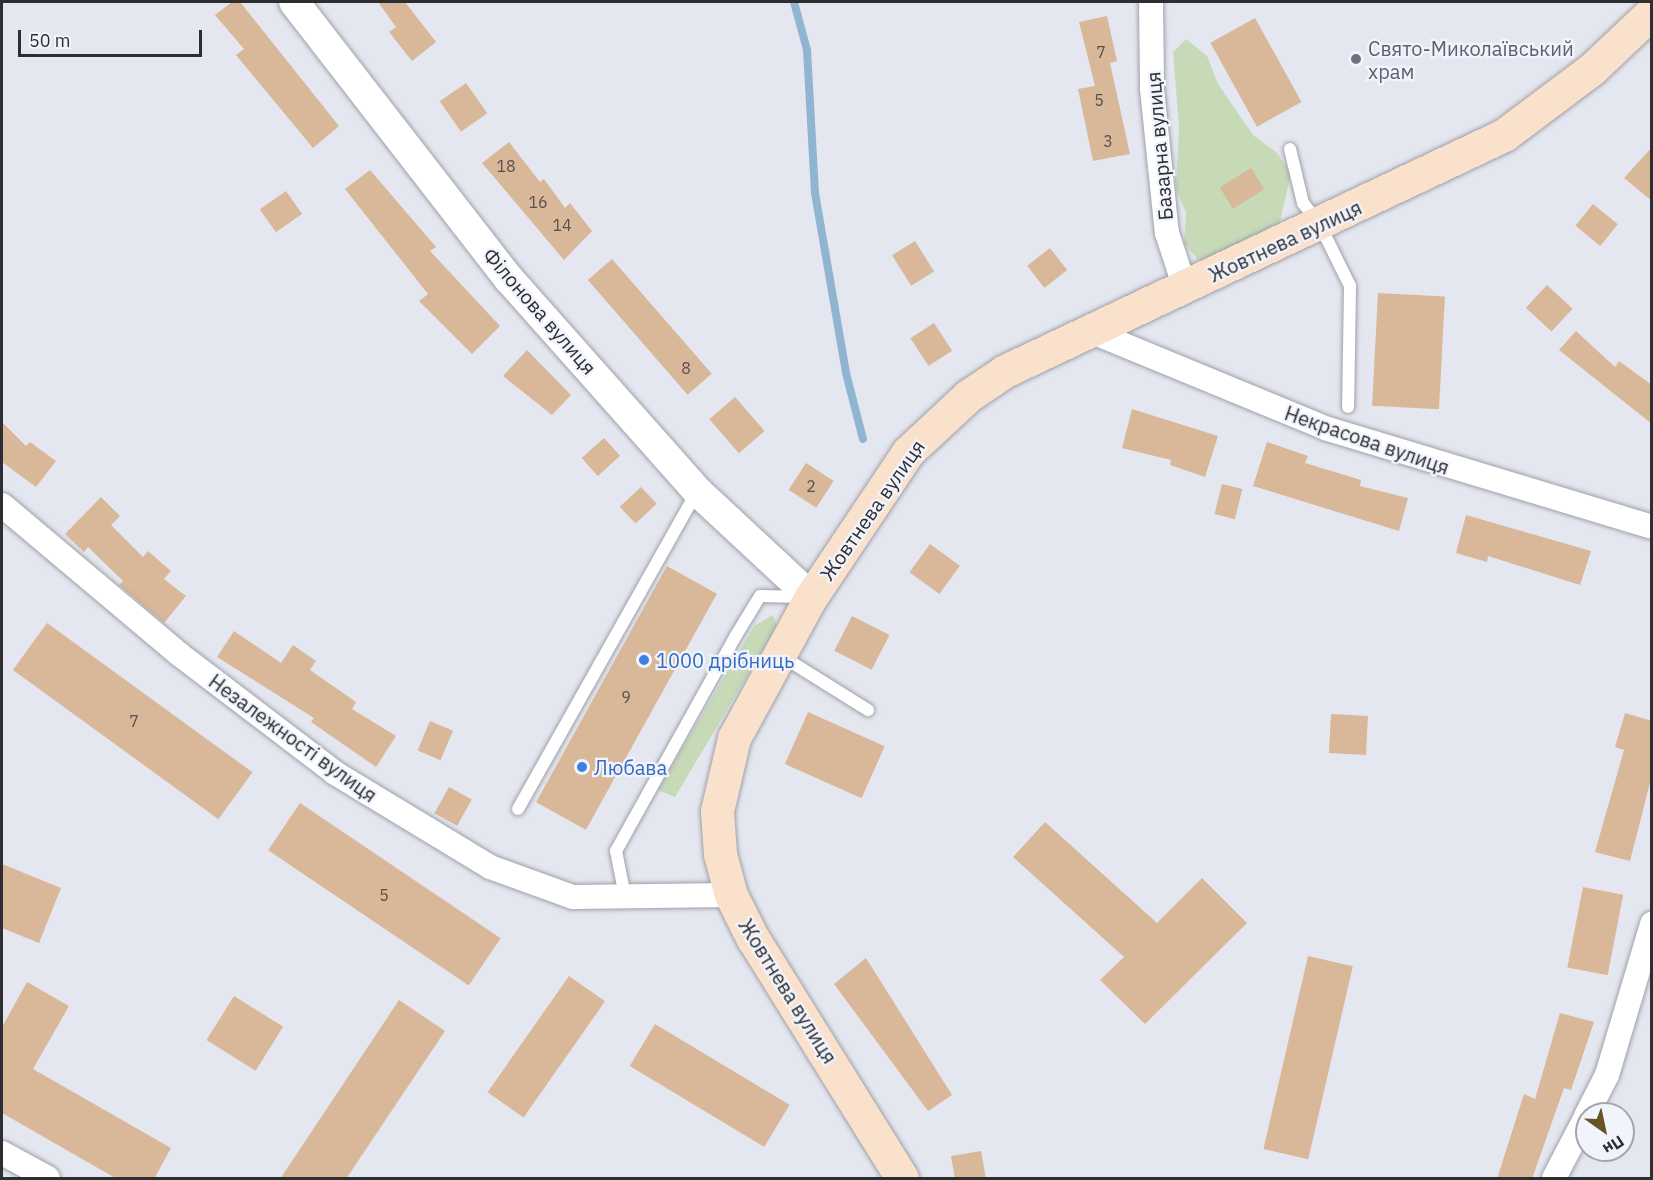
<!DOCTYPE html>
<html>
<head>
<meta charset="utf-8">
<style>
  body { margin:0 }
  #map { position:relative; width:1653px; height:1180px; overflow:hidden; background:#e5e7f0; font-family:"IBM Plex Sans",sans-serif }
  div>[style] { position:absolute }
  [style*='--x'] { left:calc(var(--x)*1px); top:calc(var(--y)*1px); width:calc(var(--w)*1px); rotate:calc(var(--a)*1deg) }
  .green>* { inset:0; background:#c7dab8 }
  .stream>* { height:8px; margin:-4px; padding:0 4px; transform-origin:4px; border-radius:4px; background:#90b5d1 }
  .building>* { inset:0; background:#d9b799; transform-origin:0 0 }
  .roads { filter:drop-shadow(0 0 2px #9fa1a9) drop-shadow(0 0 2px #9fa1a9) }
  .service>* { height:12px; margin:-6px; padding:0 6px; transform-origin:6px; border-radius:6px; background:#fff }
  .minor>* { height:24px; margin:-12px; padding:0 12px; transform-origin:12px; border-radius:12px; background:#fff }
  .tertiary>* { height:30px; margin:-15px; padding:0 15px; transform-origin:15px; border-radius:15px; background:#fff }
  .secondary>* { height:33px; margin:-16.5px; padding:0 16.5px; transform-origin:16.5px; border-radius:16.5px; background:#fae1cb }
  .dots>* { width:16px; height:16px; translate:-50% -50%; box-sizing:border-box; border:3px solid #f2f4fd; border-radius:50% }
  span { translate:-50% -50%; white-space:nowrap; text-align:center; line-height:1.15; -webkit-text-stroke:4.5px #f2f4fd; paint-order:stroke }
  .number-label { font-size:16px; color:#58504b }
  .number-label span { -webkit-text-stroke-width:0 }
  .worship-label { font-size:20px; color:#5b616d }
  .left { translate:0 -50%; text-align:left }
  .street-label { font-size:20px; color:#2d2e31 }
  .shop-label { font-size:20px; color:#366cbe }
  .frame { position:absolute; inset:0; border:3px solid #2d2e31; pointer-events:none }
  .north { position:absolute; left:1575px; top:1102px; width:60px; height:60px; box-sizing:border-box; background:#f2f4fd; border:2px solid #a3a5ab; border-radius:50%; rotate:147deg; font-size:16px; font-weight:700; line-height:24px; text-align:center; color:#2d2e31 }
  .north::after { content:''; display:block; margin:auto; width:21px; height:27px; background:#665422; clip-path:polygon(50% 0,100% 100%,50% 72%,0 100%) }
  .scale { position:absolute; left:18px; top:30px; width:184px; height:27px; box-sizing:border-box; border:3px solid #2d2e31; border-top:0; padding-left:8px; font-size:18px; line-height:21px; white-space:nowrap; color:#2d2e31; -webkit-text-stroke:4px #f2f4fd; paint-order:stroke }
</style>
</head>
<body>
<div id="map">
  <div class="green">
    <i style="clip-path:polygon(1186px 39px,1207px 56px,1218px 84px,1253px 135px,1277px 153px,1291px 173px,1280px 222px,1224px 254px,1198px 260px,1184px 243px,1186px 213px,1176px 188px,1179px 127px,1173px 52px)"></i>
    <i style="clip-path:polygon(773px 615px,777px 626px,675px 797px,658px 790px,754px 626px)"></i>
  </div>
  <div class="stream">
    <i style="--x:794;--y:2;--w:50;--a:74.8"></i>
    <i style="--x:807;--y:50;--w:143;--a:86.8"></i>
    <i style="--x:815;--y:193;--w:183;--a:80.2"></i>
    <i style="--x:846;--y:373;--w:68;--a:75.6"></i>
  </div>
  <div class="building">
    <i style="clip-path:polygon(232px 2px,240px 2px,339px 126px,313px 148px,236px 55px,244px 49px,215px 15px)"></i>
    <i style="clip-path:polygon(378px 2px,405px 2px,436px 42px,412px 61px,389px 32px,396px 27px)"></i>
    <i style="clip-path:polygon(1107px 16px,1117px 61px,1110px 63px,1130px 154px,1093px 161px,1078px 89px,1095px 86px,1079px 22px)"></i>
    <i style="left:1255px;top:18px;width:96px;height:51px;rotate:61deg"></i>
    <i style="left:466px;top:83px;width:37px;height:32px;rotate:55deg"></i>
    <i style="clip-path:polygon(509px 142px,540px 182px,544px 179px,565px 208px,570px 203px,592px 231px,564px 260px,482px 163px)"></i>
    <i style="clip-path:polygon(1652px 147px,1652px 201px,1624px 178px)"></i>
    <i style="left:1251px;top:168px;width:25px;height:37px;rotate:58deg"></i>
    <i style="clip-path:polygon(370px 170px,436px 247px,430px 251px,500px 326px,472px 354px,419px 301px,428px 294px,345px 189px)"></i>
    <i style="left:286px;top:191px;width:28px;height:32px;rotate:55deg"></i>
    <i style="left:1593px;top:204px;width:32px;height:28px;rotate:39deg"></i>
    <i style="left:915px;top:241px;width:36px;height:27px;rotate:58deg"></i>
    <i style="left:1050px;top:248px;width:28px;height:29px;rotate:52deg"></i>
    <i style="left:612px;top:259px;width:152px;height:32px;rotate:49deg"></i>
    <i style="left:1547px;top:285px;width:35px;height:31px;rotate:43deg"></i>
    <i style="left:1378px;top:293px;width:67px;height:113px;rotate:3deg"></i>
    <i style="left:934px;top:323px;width:33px;height:28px;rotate:57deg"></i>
    <i style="clip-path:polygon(1576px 331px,1615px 367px,1619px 361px,1652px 385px,1652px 424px,1559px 350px)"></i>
    <i style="clip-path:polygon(527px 350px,571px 395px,552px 415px,503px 376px)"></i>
    <i style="left:735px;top:397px;width:45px;height:34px;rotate:49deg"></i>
    <i style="clip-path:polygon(1132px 409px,1218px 436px,1205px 477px,1170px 465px,1171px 460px,1122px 448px)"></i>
    <i style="clip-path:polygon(2px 422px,26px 446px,30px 442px,56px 461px,36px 487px,2px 462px)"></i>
    <i style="left:604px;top:438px;width:24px;height:30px;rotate:48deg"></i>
    <i style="clip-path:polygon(1267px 442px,1308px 456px,1305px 463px,1361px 480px,1360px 486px,1408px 498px,1399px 531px,1253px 486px)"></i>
    <i style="left:806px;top:463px;width:33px;height:32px;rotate:33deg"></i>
    <i style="left:1222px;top:484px;width:21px;height:31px;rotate:14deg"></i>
    <i style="left:641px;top:487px;width:23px;height:29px;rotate:47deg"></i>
    <i style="clip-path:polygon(101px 497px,120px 516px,111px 525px,143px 557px,148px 551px,171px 571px,164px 579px,186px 596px,164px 623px,119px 585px,123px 581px,88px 547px,84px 552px,65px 534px)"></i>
    <i style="clip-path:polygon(1466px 515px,1591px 551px,1580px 585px,1488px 556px,1487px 562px,1456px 553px)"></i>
    <i style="left:930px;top:544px;width:37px;height:35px;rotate:36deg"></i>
    <i style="left:667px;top:566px;width:57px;height:270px;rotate:29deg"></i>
    <i style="left:852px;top:616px;width:42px;height:39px;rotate:27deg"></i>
    <i style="left:47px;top:623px;width:254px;height:58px;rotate:36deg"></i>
    <i style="clip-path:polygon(234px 631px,281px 663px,293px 645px,316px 661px,310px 670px,356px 702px,352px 709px,396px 736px,376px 767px,311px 722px,314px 718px,217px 657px)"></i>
    <i style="left:808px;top:712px;width:84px;height:57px;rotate:24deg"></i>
    <i style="clip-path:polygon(1625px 713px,1652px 721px,1652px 775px,1630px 861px,1595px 852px,1624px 750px,1615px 747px)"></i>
    <i style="left:1331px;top:714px;width:37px;height:39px;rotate:3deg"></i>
    <i style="left:430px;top:721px;width:25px;height:32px;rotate:23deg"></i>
    <i style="left:449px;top:787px;width:26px;height:30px;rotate:29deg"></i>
    <i style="left:300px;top:803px;width:242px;height:57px;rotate:34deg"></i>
    <i style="clip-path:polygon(1045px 822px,1157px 923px,1202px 878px,1247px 923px,1145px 1024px,1100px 980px,1124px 957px,1013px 857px)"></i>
    <i style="clip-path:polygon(2px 864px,61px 888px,39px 943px,2px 928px)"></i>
    <i style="left:1583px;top:887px;width:41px;height:82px;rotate:11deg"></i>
    <i style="left:1308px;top:956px;width:46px;height:198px;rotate:13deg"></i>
    <i style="clip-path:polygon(866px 958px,952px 1095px,928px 1111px,834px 984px)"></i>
    <i style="left:569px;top:976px;width:44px;height:142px;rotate:35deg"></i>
    <i style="clip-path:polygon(27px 982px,69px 1006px,33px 1069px,171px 1148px,154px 1179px,117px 1179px,2px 1113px,2px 1027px)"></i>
    <i style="left:234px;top:996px;width:58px;height:52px;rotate:32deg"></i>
    <i style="clip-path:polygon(399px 1000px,445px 1031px,346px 1179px,280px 1179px)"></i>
    <i style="clip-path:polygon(1560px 1013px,1594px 1022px,1571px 1090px,1564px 1088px,1532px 1179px,1497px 1179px,1524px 1094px,1535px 1099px)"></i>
    <i style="left:655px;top:1024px;width:157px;height:49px;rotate:31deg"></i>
    <i style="clip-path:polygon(981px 1151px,986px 1179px,955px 1179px,951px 1156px)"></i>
  </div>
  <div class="roads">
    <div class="service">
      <i style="--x:1290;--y:149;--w:56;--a:76.5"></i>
      <i style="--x:1303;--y:203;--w:28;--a:52"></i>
      <i style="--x:1320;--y:225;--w:68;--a:63.8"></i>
      <i style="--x:1350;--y:286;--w:121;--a:90.9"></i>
      <i style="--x:780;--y:655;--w:104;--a:32"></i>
      <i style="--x:518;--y:809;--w:365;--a:-60.6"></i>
      <i style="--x:625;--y:896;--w:46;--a:-101.3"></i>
      <i style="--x:616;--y:851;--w:245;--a:-60.9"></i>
      <i style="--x:735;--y:637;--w:48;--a:-58.6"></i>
      <i style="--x:760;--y:596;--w:44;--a:1.3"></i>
    </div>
    <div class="minor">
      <i style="--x:1151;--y:2;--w:87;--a:89.3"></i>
      <i style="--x:1152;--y:89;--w:145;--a:84.1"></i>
      <i style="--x:1167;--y:233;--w:58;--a:71.9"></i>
      <i style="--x:1090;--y:331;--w:257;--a:22.4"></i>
      <i style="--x:1328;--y:429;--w:338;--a:16.8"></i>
      <i style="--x:2;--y:505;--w:231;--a:40.1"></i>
      <i style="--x:179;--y:654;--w:196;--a:37.3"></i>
      <i style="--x:335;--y:773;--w:181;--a:31.2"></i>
      <i style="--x:490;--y:867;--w:88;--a:19.9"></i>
      <i style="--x:573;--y:897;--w:158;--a:-0.7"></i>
      <i style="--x:1587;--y:1114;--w:44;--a:-62.9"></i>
      <i style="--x:1607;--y:1075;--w:158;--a:-73.4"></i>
      <i style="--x:2;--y:1153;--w:52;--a:28.5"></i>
      <i style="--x:1554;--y:1178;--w:71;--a:-62.4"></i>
    </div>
    <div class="tertiary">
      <i style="--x:294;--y:2;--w:351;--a:52.2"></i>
      <i style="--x:509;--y:279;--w:283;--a:48.4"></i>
      <i style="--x:697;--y:491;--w:156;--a:42.9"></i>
    </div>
    <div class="secondary">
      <i style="--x:902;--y:1178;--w:282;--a:-121.9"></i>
      <i style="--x:753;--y:939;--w:49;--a:-116.6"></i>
      <i style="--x:731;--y:895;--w:42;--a:-105"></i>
      <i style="--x:720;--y:854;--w:43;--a:-94"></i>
      <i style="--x:717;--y:811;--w:75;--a:-76.9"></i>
      <i style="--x:734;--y:738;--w:161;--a:-61.4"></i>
      <i style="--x:811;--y:597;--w:174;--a:-56.2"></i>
      <i style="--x:908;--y:452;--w:82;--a:-43"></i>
      <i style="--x:968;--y:396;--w:45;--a:-34"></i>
      <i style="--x:1005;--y:371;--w:552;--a:-25.31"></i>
      <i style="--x:1504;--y:135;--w:110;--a:-36.9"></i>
      <i style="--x:1592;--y:69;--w:83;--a:-43.5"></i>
    </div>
  </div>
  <div class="dots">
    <i style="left:1356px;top:59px;background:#6b7280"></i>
    <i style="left:644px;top:660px;background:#3f7fe0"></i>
    <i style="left:582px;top:767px;background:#3f7fe0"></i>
  </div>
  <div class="number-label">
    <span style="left:1101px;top:52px">7</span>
    <span style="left:1099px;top:100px">5</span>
    <span style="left:1108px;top:141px">3</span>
    <span style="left:506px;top:166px">18</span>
    <span style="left:538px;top:202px">16</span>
    <span style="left:562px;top:225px">14</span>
    <span style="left:686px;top:368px">8</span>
    <span style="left:811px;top:486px">2</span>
    <span style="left:626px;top:697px">9</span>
    <span style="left:134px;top:721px">7</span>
    <span style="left:384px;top:895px">5</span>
  </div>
  <div class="worship-label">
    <span class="left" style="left:1368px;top:60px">Свято-Миколаївський<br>храм</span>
  </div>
  <div class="street-label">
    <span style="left:1159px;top:146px;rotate:-95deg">Базарна вулиця</span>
    <span style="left:1285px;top:241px;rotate:-25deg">Жовтнева вулиця</span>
    <span style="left:540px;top:311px;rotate:49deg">Філонова вулиця</span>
    <span style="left:1367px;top:440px;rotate:19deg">Некрасова вулиця</span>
    <span style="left:872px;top:510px;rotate:-55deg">Жовтнева вулиця</span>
    <span style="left:293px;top:738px;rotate:36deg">Незалежності вулиця</span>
    <span style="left:788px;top:991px;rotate:58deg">Жовтнева вулиця</span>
  </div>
  <div class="shop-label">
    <span class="left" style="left:656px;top:660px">1000 дрібниць</span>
    <span class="left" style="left:594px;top:767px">Любава</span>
  </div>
  <div class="frame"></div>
  <div class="north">Пн</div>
  <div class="scale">50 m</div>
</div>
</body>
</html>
